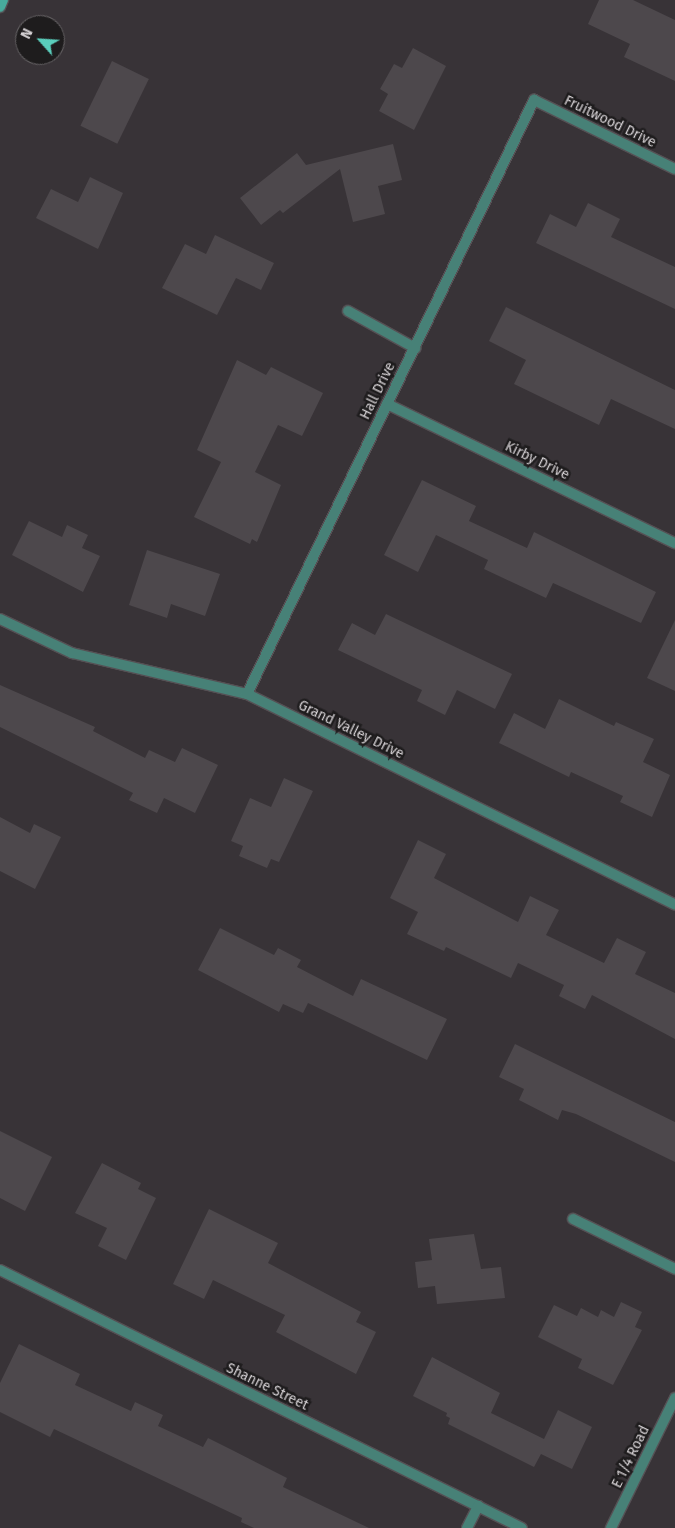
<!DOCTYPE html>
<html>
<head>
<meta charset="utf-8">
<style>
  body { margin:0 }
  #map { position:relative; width:675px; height:1528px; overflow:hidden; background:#383337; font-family:"Fira Sans",sans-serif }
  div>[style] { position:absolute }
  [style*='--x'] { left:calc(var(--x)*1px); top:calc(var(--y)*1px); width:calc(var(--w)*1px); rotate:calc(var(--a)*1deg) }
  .building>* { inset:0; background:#4d484c; transform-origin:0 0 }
  .roads { filter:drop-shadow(1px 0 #555054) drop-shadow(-1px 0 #555054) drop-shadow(0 1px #555054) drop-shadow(0 -1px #555054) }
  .service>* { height:10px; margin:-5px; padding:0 5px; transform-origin:5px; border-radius:5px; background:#478177 }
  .minor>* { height:10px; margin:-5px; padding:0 5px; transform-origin:5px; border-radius:5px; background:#478177 }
  .secondary>* { height:10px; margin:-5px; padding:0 5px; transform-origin:5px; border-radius:5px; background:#47ab9c }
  span { translate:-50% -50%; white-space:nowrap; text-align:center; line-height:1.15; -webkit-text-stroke:5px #1e1c1d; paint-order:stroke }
  .street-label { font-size:14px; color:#d7d3d6 }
  .north { position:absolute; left:15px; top:15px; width:50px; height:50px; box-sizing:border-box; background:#1e1c1d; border:1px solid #686567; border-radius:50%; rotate:296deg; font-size:14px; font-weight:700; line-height:20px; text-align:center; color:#d7d3d6 }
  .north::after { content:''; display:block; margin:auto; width:18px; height:22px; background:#5acebc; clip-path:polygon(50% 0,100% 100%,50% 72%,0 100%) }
</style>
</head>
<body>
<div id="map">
  <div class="building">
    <div style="clip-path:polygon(599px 0,633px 0,675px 20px,675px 81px,624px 57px,630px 44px,588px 24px)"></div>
    <div style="clip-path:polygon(413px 48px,446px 66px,414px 130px,379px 111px,388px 94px,380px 89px,394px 64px,402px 68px)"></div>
    <div style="left:112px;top:61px;width:41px;height:72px;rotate:26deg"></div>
    <div style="clip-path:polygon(393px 144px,402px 180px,378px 186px,385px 214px,353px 222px,340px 169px,283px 213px,280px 210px,261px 225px,240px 198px,297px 153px,306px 165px)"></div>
    <div style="clip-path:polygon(90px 177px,123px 193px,98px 249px,36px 218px,51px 189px,78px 202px)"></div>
    <div style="clip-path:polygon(588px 203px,620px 219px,611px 237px,675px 267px,675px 309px,536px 243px,550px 214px,576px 227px)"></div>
    <div style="clip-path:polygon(215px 235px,274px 263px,261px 290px,236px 278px,217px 315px,162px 288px,185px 244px,206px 254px)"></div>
    <div style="clip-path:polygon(506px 307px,675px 390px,675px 429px,611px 399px,599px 425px,514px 384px,526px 360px,489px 341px)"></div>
    <div style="clip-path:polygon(237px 360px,266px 375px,271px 367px,323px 393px,302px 436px,278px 425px,255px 472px,281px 485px,257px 542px,252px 539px,250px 544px,194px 517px,221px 462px,197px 450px)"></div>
    <div style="clip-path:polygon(422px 480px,476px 506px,469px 521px,527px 548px,534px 532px,656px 592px,641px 623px,553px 583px,546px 598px,484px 569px,488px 560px,436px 535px,418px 572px,384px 555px)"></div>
    <div style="clip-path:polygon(29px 521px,62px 537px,67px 525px,88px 535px,82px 548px,100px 556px,83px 592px,12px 555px)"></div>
    <div style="clip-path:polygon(147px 550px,220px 574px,205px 616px,171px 604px,167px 618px,129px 605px)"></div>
    <div style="clip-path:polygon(386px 614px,512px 674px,495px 709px,457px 690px,445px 715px,417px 701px,422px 690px,338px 650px,352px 623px,375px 635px)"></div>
    <div style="clip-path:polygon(675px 620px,675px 691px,647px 678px)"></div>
    <div style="clip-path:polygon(0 685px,95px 727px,93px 731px,145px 758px,149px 750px,175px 762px,182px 748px,218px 765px,195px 813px,164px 798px,157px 813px,129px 800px,133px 793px,0 727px)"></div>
    <div style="clip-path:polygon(559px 699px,614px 726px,616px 722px,654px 739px,643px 762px,670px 775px,652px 817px,620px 802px,623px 796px,571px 772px,569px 777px,499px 743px,514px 713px,545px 729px)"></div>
    <div style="clip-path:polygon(284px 778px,313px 791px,279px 862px,271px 859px,267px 868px,239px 856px,243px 846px,231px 841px,250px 798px,271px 807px)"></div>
    <div style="clip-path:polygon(0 817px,30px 833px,34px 824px,61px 837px,35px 889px,0 871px)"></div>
    <div style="clip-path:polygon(418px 840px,446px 854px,434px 878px,518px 922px,530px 896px,559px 910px,546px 935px,604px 963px,617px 938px,646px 952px,635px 974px,675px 993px,675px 1039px,592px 995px,585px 1009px,559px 996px,564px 985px,518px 963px,511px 978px,446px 947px,444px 951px,407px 934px,418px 912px,390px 898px)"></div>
    <div style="clip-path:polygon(220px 928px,274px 955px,278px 948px,301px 960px,297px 967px,353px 996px,361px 979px,447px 1019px,427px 1060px,308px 1003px,303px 1013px,283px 1004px,279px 1012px,198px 970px)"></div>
    <div style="clip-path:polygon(515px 1044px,675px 1122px,675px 1162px,576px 1114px,562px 1110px,558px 1120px,519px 1100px,524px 1089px,499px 1077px)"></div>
    <div style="clip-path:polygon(0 1131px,52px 1157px,25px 1211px,0 1198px)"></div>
    <div style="clip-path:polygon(102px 1163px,141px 1183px,138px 1189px,156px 1198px,126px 1260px,98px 1246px,107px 1228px,75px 1213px)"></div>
    <div style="clip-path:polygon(209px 1209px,278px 1243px,268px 1263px,361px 1312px,356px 1322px,376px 1332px,356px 1374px,276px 1332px,285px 1315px,213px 1280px,204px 1299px,173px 1284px)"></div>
    <div style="clip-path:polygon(474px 1234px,481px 1269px,501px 1267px,505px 1298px,437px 1304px,435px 1286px,418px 1288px,415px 1262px,432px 1260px,429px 1239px)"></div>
    <div style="clip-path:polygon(621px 1302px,642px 1312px,635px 1327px,642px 1330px,613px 1385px,578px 1368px,582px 1359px,538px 1337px,554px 1305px,577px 1316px,581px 1308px,598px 1317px,601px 1310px,614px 1317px)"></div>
    <div style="clip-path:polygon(19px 1344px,80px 1374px,75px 1385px,131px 1411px,135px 1402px,163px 1415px,158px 1426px,203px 1447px,208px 1438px,234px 1451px,287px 1478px,283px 1487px,369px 1528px,254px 1528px,241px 1522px,242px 1518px,54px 1429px,50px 1437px,0 1412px,0 1383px)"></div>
    <div style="clip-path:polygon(432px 1357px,500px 1393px,491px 1413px,544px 1439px,558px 1410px,592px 1427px,572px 1469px,541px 1454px,534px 1467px,448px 1424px,450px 1418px,446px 1416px,447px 1413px,413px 1396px)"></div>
  </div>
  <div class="roads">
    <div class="service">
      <div style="--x:348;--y:311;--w:77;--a:28.9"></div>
    </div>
    <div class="minor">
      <div style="--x:387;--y:404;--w:320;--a:25.8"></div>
      <div style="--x:0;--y:619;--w:80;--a:25.3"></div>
      <div style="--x:72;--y:653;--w:180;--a:13.2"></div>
      <div style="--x:247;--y:694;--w:477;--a:26.2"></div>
      <div style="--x:247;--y:694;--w:660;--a:-64.21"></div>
      <div style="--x:534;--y:100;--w:157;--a:26.1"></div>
      <div style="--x:573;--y:1219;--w:114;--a:26.1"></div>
      <div style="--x:0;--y:1270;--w:582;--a:26.3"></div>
      <div style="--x:467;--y:1528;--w:25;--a:-63"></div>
      <div style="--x:611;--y:1528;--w:145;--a:-63.8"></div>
    </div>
    <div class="secondary">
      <div style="--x:0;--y:7;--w:8;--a:-67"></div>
    </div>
  </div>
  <div class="street-label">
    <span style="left:610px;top:122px;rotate:26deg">Fruitwood Drive</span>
    <span style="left:378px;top:391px;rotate:-64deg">Hall Drive</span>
    <span style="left:537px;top:461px;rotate:26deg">Kirby Drive</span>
    <span style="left:351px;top:730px;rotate:26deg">Grand Valley Drive</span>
    <span style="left:267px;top:1387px;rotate:26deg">Shanne Street</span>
    <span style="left:631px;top:1457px;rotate:-64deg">E 1/4 Road</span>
  </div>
  <div class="north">N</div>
</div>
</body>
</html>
